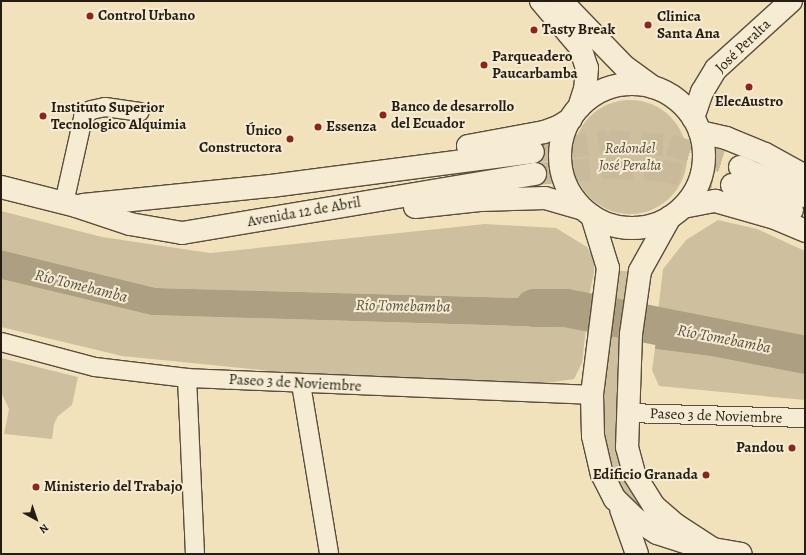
<!DOCTYPE html>
<html>
<head>
<meta charset="utf-8">
<style>
  body { margin:0 }
  #map { position:relative; width:806px; height:555px; overflow:hidden; background:#f1e2bc; font-family:Alegreya,serif }
  div>[style] { position:absolute }
  [style*='--x'] { left:calc(var(--x)*1px); top:calc(var(--y)*1px); width:calc(var(--w)*1px); rotate:calc(var(--a)*1deg) }
  .green>* { inset:0; background:#cec09f }
  .round { border-radius:50% }
  .water>* { inset:0; background:#ac9f82 }
  .river>* { height:38px; margin:-19px; padding:0 19px; transform-origin:19px; border-radius:19px; background:#ac9f82 }
  .secondary-tunnel>* { height:22px; margin-top:-11px; transform-origin:0; background:repeating-linear-gradient(90deg,#c8ba9a 0 22px,transparent 0 33px) }
  .roads { filter:drop-shadow(1px 0 #584e3c) drop-shadow(-1px 0 #584e3c) drop-shadow(0 1px #584e3c) drop-shadow(0 -1px #584e3c) }
  .street>* { height:18px; margin:-9px; padding:0 9px; transform-origin:9px; border-radius:9px; background:#f6ecd3 }
  .secondary>* { height:22px; margin:-11px; padding:0 11px; transform-origin:11px; border-radius:11px; background:#f6ecd3 }
  .secondary>.ring { margin:-11px; padding:0; box-sizing:content-box; background:none; border:22px solid #f6ecd3; border-radius:50% }
  .dots>* { width:11px; height:11px; translate:-50% -50%; box-sizing:border-box; border:2px solid #f6ecd3; border-radius:50% }
  span { translate:-50% -50%; white-space:nowrap; text-align:center; line-height:1.15; -webkit-text-stroke:4px #f6ecd3; paint-order:stroke }
  .poi-label { font-size:15px; color:#251c12; font-weight:700 }
  .left { translate:0 -50%; text-align:left }
  .right { translate:-100% -50%; text-align:right }
  .street-label { font-size:15px; color:#251c12 }
  .park-label { font-size:15px; color:#584d3c; font-style:italic }
  .water-label { font-size:16px; color:#5b503f; font-style:italic }
  .frame { position:absolute; inset:0; border:2px solid #251c12; pointer-events:none }
  .north { position:absolute; left:16px; top:499px; width:40px; height:40px; -webkit-text-stroke:3px #f6ecd3; paint-order:stroke; rotate:140deg; font-size:11px; font-weight:700; line-height:16px; text-align:center; color:#251c12 }
  .north::after { content:''; display:block; margin:auto; width:14px; height:18px; background:#251c12; clip-path:polygon(50% 0,100% 100%,50% 72%,0 100%) }
</style>
</head>
<body>
<div id="map">
  <div class="green">
    <div class="round" style="left:573px;top:100px;width:114px;height:114px"></div>
    <div style="clip-path:polygon(1px 211px,102px 237px,210px 253px,485px 224px,556px 228px,587px 247px,594px 259px,594px 273px,588px 300px,156px 288px,1px 250px)"></div>
    <div style="clip-path:polygon(718px 220px,757px 229px,805px 251px,805px 338px,658px 312px,663px 269px,686px 240px)"></div>
    <div style="clip-path:polygon(610px 269px,638px 273px,625px 413px,653px 504px,637px 520px,593px 435px)"></div>
    <div style="clip-path:polygon(1px 279px,151px 315px,586px 328px,582px 363px,574px 379px,533px 385px,280px 372px,122px 356px,1px 327px)"></div>
    <div style="clip-path:polygon(655px 349px,805px 368px,805px 400px,659px 386px,652px 370px)"></div>
    <div style="clip-path:polygon(1px 358px,78px 377px,72px 405px,58px 416px,54px 424px,52px 439px,4px 434px,9px 409px,1px 392px)"></div>
  </div>
  <div class="water">
    <div style="clip-path:polygon(1px 250px,156px 288px,588px 300px,586px 328px,151px 315px,1px 279px)"></div>
    <div style="clip-path:polygon(658px 312px,805px 338px,805px 368px,655px 349px)"></div>
  </div>
  <div class="river">
    <div style="--x:534;--y:308;--w:32;--a:0"></div>
    <div style="--x:566;--y:308;--w:244;--a:11.1"></div>
  </div>
  <div class="secondary-tunnel">
    <div style="--x:533;--y:152;--w:76;--a:-8.3"></div>
    <div style="--x:608;--y:141;--w:61;--a:3.8"></div>
    <div style="--x:669;--y:145;--w:74;--a:17.2"></div>
    <div style="--x:535;--y:174;--w:76;--a:-4.5"></div>
    <div style="--x:611;--y:168;--w:48;--a:2.4"></div>
    <div style="--x:659;--y:170;--w:75;--a:11.6"></div>
  </div>
  <div class="roads">
    <div class="street">
      <div style="--x:64;--y:203;--w:87;--a:-77.4"></div>
      <div style="--x:83;--y:118;--w:11;--a:-45"></div>
      <div style="--x:91;--y:110;--w:14;--a:-12"></div>
      <div style="--x:105;--y:107;--w:35;--a:8"></div>
      <div style="--x:1;--y:342;--w:97;--a:14.9"></div>
      <div style="--x:95;--y:367;--w:93;--a:6.8"></div>
      <div style="--x:187;--y:378;--w:405;--a:2.4"></div>
      <div style="--x:187;--y:378;--w:176;--a:87.4"></div>
      <div style="--x:301;--y:384;--w:172;--a:80.6"></div>
      <div style="--x:627;--y:413;--w:178;--a:1.6"></div>
    </div>
    <div class="secondary">
      <div style="--x:541;--y:1;--w:60;--a:49.7"></div>
      <div style="--x:580;--y:47;--w:22;--a:72"></div>
      <div style="--x:587;--y:68;--w:21;--a:95"></div>
      <div style="--x:585;--y:89;--w:19;--a:108"></div>
      <div style="--x:561;--y:1;--w:92;--a:45.9"></div>
      <div style="--x:625;--y:67;--w:34;--a:36"></div>
      <div class="ring" style="left:560px;top:84px;width:122px;height:122px"></div>
      <div style="--x:693;--y:118;--w:28;--a:-71"></div>
      <div style="--x:702;--y:92;--w:27;--a:-59"></div>
      <div style="--x:716;--y:69;--w:101;--a:-42.2"></div>
      <div style="--x:700;--y:132;--w:27;--a:13"></div>
      <div style="--x:726;--y:138;--w:42;--a:22.3"></div>
      <div style="--x:765;--y:154;--w:46;--a:28.8"></div>
      <div style="--x:468;--y:146;--w:77;--a:-10.4"></div>
      <div style="--x:544;--y:132;--w:15;--a:-20"></div>
      <div style="--x:558;--y:127;--w:15;--a:-32"></div>
      <div style="--x:740;--y:167;--w:71;--a:24"></div>
      <div style="--x:732;--y:185;--w:65;--a:22.6"></div>
      <div style="--x:1;--y:187;--w:77;--a:14.2"></div>
      <div style="--x:76;--y:206;--w:57;--a:18.4"></div>
      <div style="--x:130;--y:224;--w:53;--a:9.8"></div>
      <div style="--x:182;--y:233;--w:358;--a:-9.5"></div>
      <div style="--x:83;--y:205;--w:189;--a:-5.8"></div>
      <div style="--x:271;--y:186;--w:264;--a:-7.4"></div>
      <div style="--x:415;--y:207;--w:65;--a:-6.1"></div>
      <div style="--x:480;--y:200;--w:65;--a:-1.8"></div>
      <div style="--x:545;--y:198;--w:37;--a:16"></div>
      <div style="--x:683;--y:207;--w:33;--a:-11"></div>
      <div style="--x:715;--y:201;--w:62;--a:15.8"></div>
      <div style="--x:775;--y:218;--w:33;--a:23"></div>
      <div style="--x:592;--y:216;--w:54;--a:72.9"></div>
      <div style="--x:608;--y:268;--w:128;--a:97.2"></div>
      <div style="--x:592;--y:395;--w:41;--a:88.6"></div>
      <div style="--x:593;--y:436;--w:39;--a:77"></div>
      <div style="--x:602;--y:474;--w:28;--a:63"></div>
      <div style="--x:615;--y:499;--w:30;--a:44"></div>
      <div style="--x:637;--y:520;--w:24;--a:33"></div>
      <div style="--x:657;--y:533;--w:40;--a:18"></div>
      <div style="--x:670;--y:217;--w:62;--a:119.1"></div>
      <div style="--x:640;--y:271;--w:64;--a:98.1"></div>
      <div style="--x:631;--y:334;--w:113;--a:92"></div>
      <div style="--x:627;--y:447;--w:28;--a:75"></div>
      <div style="--x:634;--y:474;--w:38;--a:58"></div>
      <div style="--x:654;--y:506;--w:29;--a:41"></div>
      <div style="--x:676;--y:525;--w:44;--a:33"></div>
      <div style="--x:713;--y:549;--w:28;--a:10"></div>
      <div style="--x:621;--y:509;--w:48;--a:70.4"></div>
    </div>
  </div>
  <div class="dots">
    <div style="left:90px;top:16px;background:#8f2418"></div>
    <div style="left:648px;top:25px;background:#8f2418"></div>
    <div style="left:534px;top:30px;background:#8f2418"></div>
    <div style="left:484px;top:65px;background:#8f2418"></div>
    <div style="left:749px;top:87px;background:#8f2418"></div>
    <div style="left:383px;top:115px;background:#8f2418"></div>
    <div style="left:43px;top:116px;background:#8f2418"></div>
    <div style="left:318px;top:127px;background:#8f2418"></div>
    <div style="left:290px;top:139px;background:#8f2418"></div>
    <div style="left:792px;top:448px;background:#8f2418"></div>
    <div style="left:706px;top:475px;background:#8f2418"></div>
    <div style="left:36px;top:487px;background:#8f2418"></div>
  </div>
  <div class="poi-label">
    <span class="left" style="left:98px;top:16px">Control Urbano</span>
    <span class="left" style="left:657px;top:25px">Clinica<br>Santa Ana</span>
    <span class="left" style="left:542px;top:30px">Tasty Break</span>
    <span class="left" style="left:492px;top:65px">Parqueadero<br>Paucarbamba</span>
    <span style="left:749px;top:102px">ElecAustro</span>
    <span class="left" style="left:391px;top:115px">Banco de desarrollo<br>del Ecuador</span>
    <span class="left" style="left:51px;top:116px">Instituto Superior<br>Tecnologico Alquimia</span>
    <span class="left" style="left:326px;top:127px">Essenza</span>
    <span class="right" style="left:282px;top:139px">Único<br>Constructora</span>
    <span class="right" style="left:784px;top:448px">Pandou</span>
    <span class="right" style="left:698px;top:475px">Edificio Granada</span>
    <span class="left" style="left:44px;top:487px">Ministerio del Trabajo</span>
  </div>
  <div class="street-label">
    <span style="left:743px;top:46px;rotate:-44deg">José Peralta</span>
    <span style="left:304px;top:212px;rotate:-10deg">Avenida 12 de Abril</span>
    <span style="left:295px;top:383px;rotate:3deg">Paseo 3 de Noviembre</span>
    <span style="left:716px;top:416px;rotate:2deg">Paseo 3 de Noviembre</span>
  </div>
  <div class="park-label">
    <span style="left:630px;top:157px">Redondel<br>José Peralta</span>
  </div>
  <div class="water-label">
    <span style="left:81px;top:286px;rotate:14deg">Río Tomebamba</span>
    <span style="left:403px;top:306px;rotate:1deg">Río Tomebamba</span>
    <span style="left:724px;top:339px;rotate:11deg">Río Tomebamba</span>
  </div>
  <div class="frame"></div>
  <div class="north">N</div>
</div>
</body>
</html>
